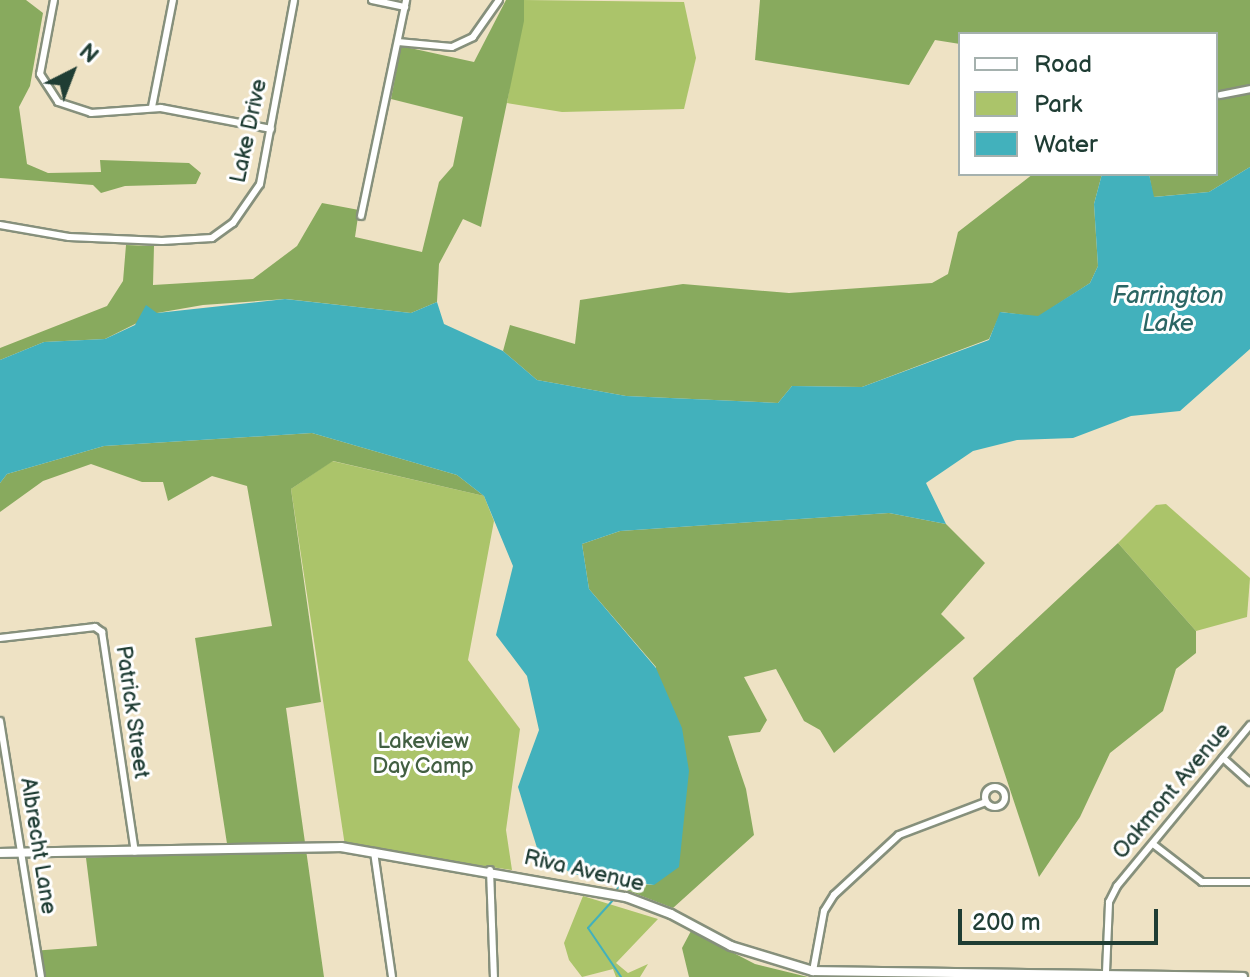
<!DOCTYPE html>
<html>
<head>
<meta charset="utf-8">
<style>
  body { margin:0 }
  #map { position:relative; width:1250px; height:977px; overflow:hidden; background:#eee2c4; font-family:"Balsamiq Sans",sans-serif }
  div>[style] { position:absolute }
  [style*='--x'] { left:calc(var(--x)*1px); top:calc(var(--y)*1px); width:calc(var(--w)*1px); rotate:calc(var(--a)*1deg) }
  .green>* { inset:0; background:#abc46a }
  .forest>* { inset:0; background:#88aa5e }
  .water>* { inset:0; background:#42b1bc }
  .stream>* { height:2px; margin:-1px; padding:0 1px; transform-origin:1px; border-radius:1px; background:#42b1bc }
  .roads { filter:drop-shadow(2px 0 #86907c) drop-shadow(-2px 0 #86907c) drop-shadow(0 2px #86907c) drop-shadow(0 -2px #86907c) }
  .street>* { height:6px; margin:-3px; padding:0 3px; transform-origin:3px; border-radius:3px; background:#fff }
  .street>.ring { margin:-3px; padding:0; box-sizing:content-box; background:none; border:6px solid #fff; border-radius:50% }
  .secondary>* { height:8px; margin:-4px; padding:0 4px; transform-origin:4px; border-radius:4px; background:#fff }
  span { translate:-50% -50%; white-space:nowrap; text-align:center; line-height:1.15; -webkit-text-stroke:6px #fff; paint-order:stroke }
  .street-label { font-size:22px; color:#1f3d34 }
  .park-label { font-size:22px; color:#425f42 }
  .water-label { font-size:24px; color:#2b6664; font-style:italic }
  .legend { position:absolute; left:958px; top:32px; width:260px; height:144px; box-sizing:border-box; background:#fff; border:2px solid #a5b1ae; margin:0; padding:10px 14px; list-style:none; font-size:24px; color:#1f3d34 }
  .legend li { display:flex; align-items:center; gap:16px; height:40px }
  .legend b { width:40px; border:2px solid #a5b1ae }
  .north { position:absolute; left:32px; top:32px; width:80px; height:80px; -webkit-text-stroke:6px #fff; paint-order:stroke; rotate:42deg; font-size:22px; font-weight:700; line-height:32px; text-align:center; color:#1f3d34 }
  .north::after { content:''; display:block; margin:auto; width:28px; height:36px; background:#1f3d34; clip-path:polygon(50% 0,100% 100%,50% 72%,0 100%) }
  .scale { position:absolute; left:958px; top:909px; width:200px; height:36px; box-sizing:border-box; border:4px solid #1f3d34; border-top:0; padding-left:10px; font-size:24px; line-height:28px; white-space:nowrap; color:#1f3d34; -webkit-text-stroke:6px #fff; paint-order:stroke }
</style>
</head>
<body>
<div id="map">
  <div class="green">
    <div style="clip-path:polygon(524px 0,684px 2px,696px 58px,684px 109px,562px 112px,507px 103px)"></div>
    <div style="clip-path:polygon(332px 461px,484px 496px,494px 521px,468px 660px,520px 729px,506px 830px,512px 870px,345px 846px,291px 489px)"></div>
    <div style="clip-path:polygon(1166px 504px,1250px 578px,1247px 617px,1196px 631px,1118px 543px,1156px 505px)"></div>
    <div style="clip-path:polygon(583px 896px,658px 919px,616px 963px,628px 973px,648px 964px,640px 977px,616px 977px,613px 969px,582px 977px,569px 960px,564px 943px)"></div>
  </div>
  <div class="forest">
    <div style="clip-path:polygon(0 0,26px 0,43px 13px,30px 86px,19px 107px,27px 164px,48px 173px,101px 172px,100px 160px,189px 163px,201px 173px,196px 184px,125px 186px,101px 193px,93px 185px,0 178px)"></div>
    <div style="clip-path:polygon(506px 0,524px 0,524px 21px,481px 227px,463px 219px,439px 264px,437px 302px,411px 313px,286px 299px,203px 305px,157px 313px,105px 339px,44px 342px,0 360px,0 348px,107px 306px,123px 281px,126px 245px,154px 246px,153px 285px,253px 279px,297px 246px,322px 203px,359px 210px,355px 237px,422px 252px,439px 182px,453px 166px,463px 117px,391px 99px,401px 46px,474px 62px)"></div>
    <div style="clip-path:polygon(760px 0,1250px 0,1250px 167px,1209px 192px,1153px 197px,1149px 174px,1216px 174px,1216px 34px,960px 34px,960px 44px,935px 40px,909px 85px,755px 60px)"></div>
    <div style="clip-path:polygon(1033px 174px,1102px 174px,1094px 204px,1098px 266px,1090px 283px,1038px 317px,1001px 312px,989px 339px,862px 387px,792px 386px,778px 403px,626px 396px,537px 380px,503px 351px,510px 325px,575px 344px,580px 300px,683px 284px,789px 293px,932px 283px,948px 274px,958px 232px)"></div>
    <div style="clip-path:polygon(312px 433px,457px 475px,484px 496px,333px 461px,291px 489px,321px 702px,286px 708px,324px 977px,37px 977px,32px 951px,97px 946px,86px 858px,228px 850px,195px 638px,272px 626px,247px 486px,212px 476px,168px 501px,163px 482px,142px 482px,91px 464px,43px 481px,0 512px,0 483px,7px 474px,104px 446px)"></div>
    <div style="clip-path:polygon(889px 513px,946px 524px,985px 563px,941px 614px,965px 638px,834px 753px,820px 730px,804px 721px,776px 669px,744px 677px,767px 720px,760px 732px,728px 736px,746px 789px,754px 835px,673px 908px,626px 890px,628px 883px,654px 885px,656px 667px,589px 589px,582px 544px,620px 531px)"></div>
    <div style="clip-path:polygon(1118px 543px,1196px 631px,1196px 653px,1176px 669px,1163px 711px,1110px 753px,1080px 817px,1039px 877px,973px 678px)"></div>
    <div style="clip-path:polygon(691px 931px,755px 964px,808px 977px,689px 977px,682px 948px)"></div>
  </div>
  <div class="water">
    <div style="clip-path:polygon(1250px 167px,1250px 349px,1180px 411px,1131px 416px,1073px 438px,1017px 440px,973px 451px,926px 483px,946px 524px,889px 513px,620px 531px,582px 544px,589px 589px,656px 668px,682px 728px,689px 771px,679px 867px,654px 885px,572px 874px,538px 851px,518px 787px,539px 730px,527px 676px,496px 635px,513px 566px,484px 496px,457px 475px,312px 433px,104px 446px,7px 474px,0 483px,0 360px,44px 342px,105px 339px,135px 325px,146px 305px,157px 313px,285px 299px,411px 313px,437px 302px,444px 324px,503px 351px,537px 380px,626px 396px,778px 403px,792px 386px,862px 387px,989px 340px,1000px 312px,1038px 316px,1090px 283px,1098px 266px,1094px 204px,1102px 174px,1149px 174px,1154px 197px,1209px 192px)"></div>
  </div>
  <div class="stream">
    <div style="--x:616;--y:893;--w:13;--a:-72"></div>
    <div style="--x:614;--y:899;--w:39;--a:132"></div>
    <div style="--x:588;--y:928;--w:59;--a:56"></div>
  </div>
  <div class="roads">
    <div class="street">
      <div style="--x:54;--y:0;--w:75;--a:100.7"></div>
      <div style="--x:40;--y:74;--w:33;--a:57"></div>
      <div style="--x:58;--y:102;--w:35;--a:18"></div>
      <div style="--x:91;--y:113;--w:70;--a:-4.1"></div>
      <div style="--x:161;--y:108;--w:112;--a:10.8"></div>
      <div style="--x:372;--y:0;--w:34;--a:12"></div>
      <div style="--x:398;--y:42;--w:54;--a:5.3"></div>
      <div style="--x:452;--y:47;--w:23;--a:-25"></div>
      <div style="--x:473;--y:37;--w:45;--a:-54.9"></div>
      <div style="--x:1220;--y:95;--w:31;--a:-11"></div>
      <div style="--x:152;--y:107;--w:109;--a:-78.9"></div>
      <div style="--x:361;--y:216;--w:221;--a:-78.2"></div>
      <div style="--x:0;--y:225;--w:70;--a:9.9"></div>
      <div style="--x:69;--y:237;--w:93;--a:2.5"></div>
      <div style="--x:162;--y:241;--w:50;--a:-3.4"></div>
      <div style="--x:212;--y:238;--w:26;--a:-36"></div>
      <div style="--x:233;--y:223;--w:47;--a:-55.3"></div>
      <div style="--x:260;--y:184;--w:187;--a:-79.5"></div>
      <div style="--x:0;--y:638;--w:96;--a:-6.6"></div>
      <div style="--x:95;--y:627;--w:9;--a:36"></div>
      <div style="--x:102;--y:632;--w:222;--a:81.5"></div>
      <div style="--x:0;--y:721;--w:259;--a:80.9"></div>
      <div style="--x:1223;--y:758;--w:36;--a:42"></div>
      <div class="ring" style="left:985px;top:787px;width:14px;height:14px"></div>
      <div style="--x:1153;--y:844;--w:62;--a:37.8"></div>
      <div style="--x:1202;--y:882;--w:48;--a:0"></div>
      <div style="--x:374;--y:852;--w:126;--a:81.8"></div>
      <div style="--x:490;--y:870;--w:107;--a:87.9"></div>
      <div style="--x:813;--y:971;--w:61;--a:-79.6"></div>
      <div style="--x:824;--y:911;--w:19;--a:-58"></div>
      <div style="--x:834;--y:895;--w:88;--a:-42.7"></div>
      <div style="--x:899;--y:835;--w:93;--a:-20.8"></div>
      <div style="--x:1106;--y:972;--w:70;--a:-87.5"></div>
      <div style="--x:1109;--y:902;--w:18;--a:-63"></div>
      <div style="--x:1117;--y:886;--w:209;--a:-50.4"></div>
    </div>
    <div class="secondary">
      <div style="--x:0;--y:853;--w:341;--a:-1"></div>
      <div style="--x:341;--y:847;--w:289;--a:10"></div>
      <div style="--x:626;--y:897;--w:48;--a:20.7"></div>
      <div style="--x:671;--y:914;--w:68;--a:28.1"></div>
      <div style="--x:731;--y:946;--w:86;--a:17"></div>
      <div style="--x:813;--y:971;--w:430;--a:0.8"></div>
    </div>
  </div>
  <div class="street-label">
    <span style="left:249px;top:131px;rotate:-78deg">Lake Drive</span>
    <span style="left:132px;top:712px;rotate:82deg">Patrick Street</span>
    <span style="left:1172px;top:791px;rotate:-50deg">Oakmont Avenue</span>
    <span style="left:38px;top:846px;rotate:81deg">Albrecht Lane</span>
    <span style="left:584px;top:871px;rotate:13deg">Riva Avenue</span>
  </div>
  <div class="park-label">
    <span style="left:423px;top:754px">Lakeview<br>Day Camp</span>
  </div>
  <div class="water-label">
    <span style="left:1168px;top:310px">Farrington<br>Lake</span>
  </div>
  <ul class="legend">
  <li><b style="height:10px;background:#fff"></b>Road</li>
  <li><b style="height:22px;background:#abc46a"></b>Park</li>
  <li><b style="height:22px;background:#42b1bc"></b>Water</li>
  </ul>
  <div class="north">N</div>
  <div class="scale">200 m</div>
</div>
</body>
</html>
